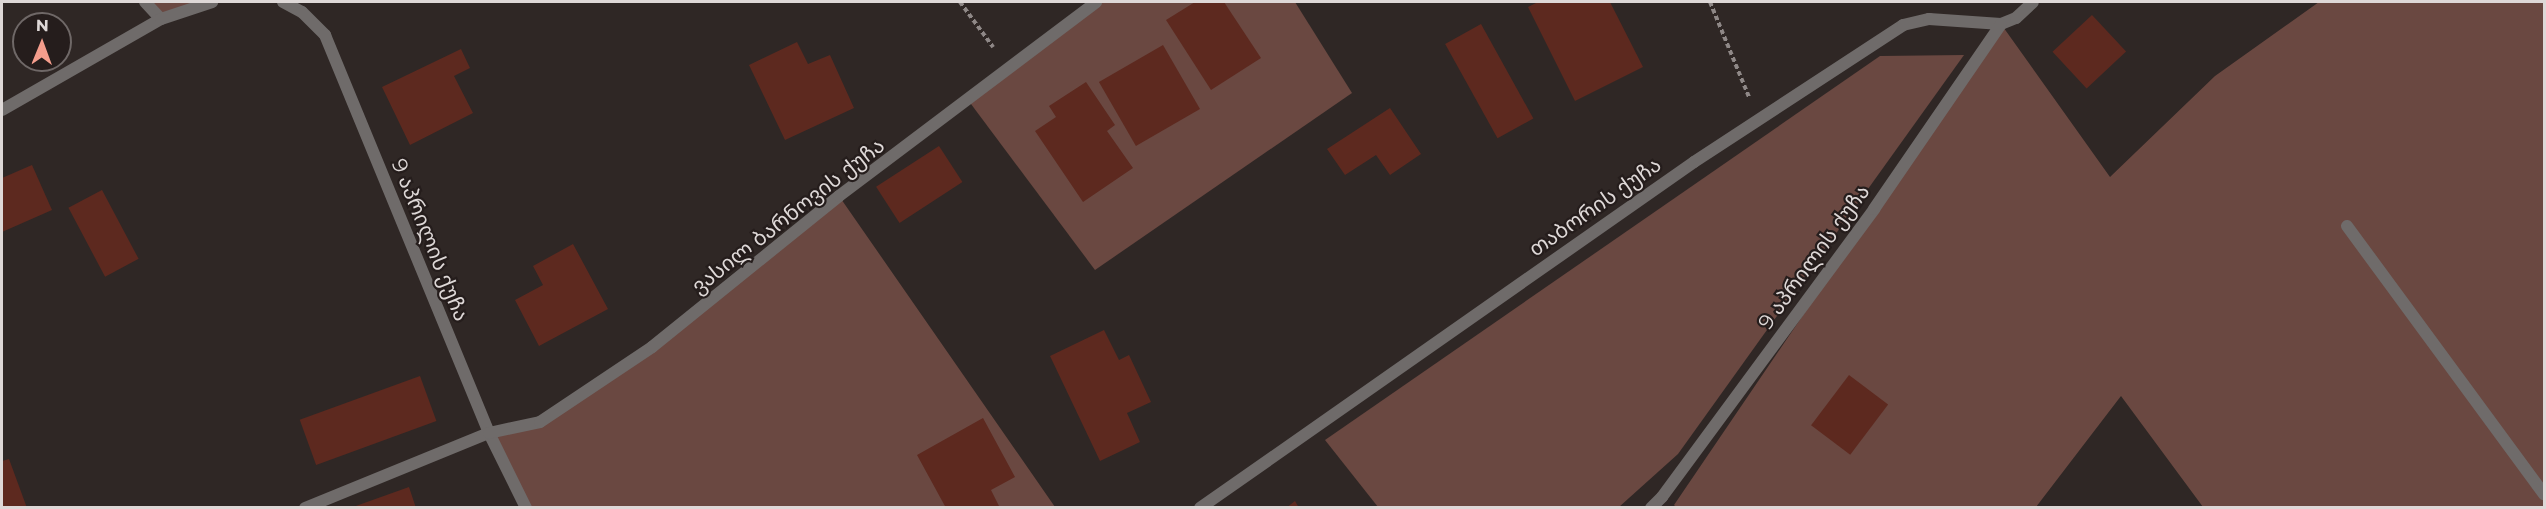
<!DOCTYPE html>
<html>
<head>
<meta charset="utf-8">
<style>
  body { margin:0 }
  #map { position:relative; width:2546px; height:509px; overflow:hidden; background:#2f2725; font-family:Montserrat,"Noto Sans Georgian",sans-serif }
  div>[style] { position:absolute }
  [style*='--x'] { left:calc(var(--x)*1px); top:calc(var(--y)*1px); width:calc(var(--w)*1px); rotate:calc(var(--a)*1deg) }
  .green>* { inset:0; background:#6a4841 }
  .building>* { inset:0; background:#5d291f; transform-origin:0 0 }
  .path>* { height:4px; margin-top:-2px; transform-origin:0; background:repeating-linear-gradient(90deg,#8f8887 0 4.5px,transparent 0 7.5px) }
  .lane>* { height:12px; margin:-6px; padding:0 6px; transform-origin:6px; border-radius:6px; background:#6f6b6a }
  .street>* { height:12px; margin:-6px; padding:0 6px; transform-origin:6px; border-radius:6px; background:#6f6b6a }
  span { translate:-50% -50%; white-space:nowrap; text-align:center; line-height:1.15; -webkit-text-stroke:4.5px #251d1c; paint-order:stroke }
  .street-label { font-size:21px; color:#ded8d7 }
  .frame { position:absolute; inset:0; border:3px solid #ded8d7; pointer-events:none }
  .north { position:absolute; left:12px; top:12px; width:60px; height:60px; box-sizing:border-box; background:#251d1c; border:2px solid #6f6867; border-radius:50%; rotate:1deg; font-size:16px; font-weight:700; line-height:24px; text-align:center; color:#ded8d7 }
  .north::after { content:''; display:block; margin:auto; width:21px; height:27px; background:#f49d8c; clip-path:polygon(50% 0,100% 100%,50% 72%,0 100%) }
</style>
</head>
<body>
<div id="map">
  <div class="green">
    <div style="clip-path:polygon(145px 2px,212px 2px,161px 19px)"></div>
    <div style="clip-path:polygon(1096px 2px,1295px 2px,1352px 93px,1095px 270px,968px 100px)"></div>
    <div style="clip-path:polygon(2319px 2px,2544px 2px,2544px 507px,2203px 507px,2121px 396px,2036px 507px,1677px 508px,1674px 505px,2001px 24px,2110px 177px,2215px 76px)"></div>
    <div style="clip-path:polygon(1964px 55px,1678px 454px,1619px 507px,1378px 507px,1325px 440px,1880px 56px)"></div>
    <div style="clip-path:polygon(839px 196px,1055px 507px,526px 507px,489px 433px,540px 422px,605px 379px)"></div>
  </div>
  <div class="building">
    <div style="clip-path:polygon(1195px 2px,1224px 2px,1261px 58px,1211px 90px,1166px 20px)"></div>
    <div style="clip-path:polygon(1538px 2px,1610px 2px,1643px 67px,1575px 101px,1528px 7px)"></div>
    <div style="left:2092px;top:15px;width:50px;height:54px;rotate:47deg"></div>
    <div style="left:1481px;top:24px;width:108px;height:41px;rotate:61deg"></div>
    <div style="clip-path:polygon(797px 42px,808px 64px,830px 55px,854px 108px,785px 140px,749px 65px)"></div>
    <div style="left:1163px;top:45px;width:74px;height:74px;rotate:60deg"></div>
    <div style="clip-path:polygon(461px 49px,470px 68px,454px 76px,473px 113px,410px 145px,382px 87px)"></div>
    <div style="clip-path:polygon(1086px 82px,1115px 125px,1107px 131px,1133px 168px,1083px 202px,1035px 131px,1056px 117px,1049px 106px)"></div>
    <div style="clip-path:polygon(1390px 108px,1421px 154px,1390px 175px,1376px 155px,1345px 175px,1327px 149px)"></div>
    <div style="left:939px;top:146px;width:43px;height:75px;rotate:57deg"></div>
    <div style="clip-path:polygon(32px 165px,52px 210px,2px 232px,2px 178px)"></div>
    <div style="left:102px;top:190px;width:78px;height:38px;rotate:62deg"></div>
    <div style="clip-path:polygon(573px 244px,608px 309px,539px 346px,515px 300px,543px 285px,533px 266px)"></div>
    <div style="clip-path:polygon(1104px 330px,1119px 360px,1129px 355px,1151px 402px,1127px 413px,1140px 442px,1100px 461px,1050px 356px)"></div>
    <div style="left:1849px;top:375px;width:49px;height:63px;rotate:37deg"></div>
    <div style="left:420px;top:376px;width:48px;height:128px;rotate:70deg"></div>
    <div style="clip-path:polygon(983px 418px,1015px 477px,991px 490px,1000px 508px,946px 508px,917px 455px)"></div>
    <div style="clip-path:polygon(9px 459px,27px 508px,2px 508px,2px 461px)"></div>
    <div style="clip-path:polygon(409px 487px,416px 508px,353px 508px,353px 507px)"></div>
    <div style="clip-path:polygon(1295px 501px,1299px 508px,1286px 508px)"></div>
  </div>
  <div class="path">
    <div style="--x:960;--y:2;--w:56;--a:53.7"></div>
    <div style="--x:1710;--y:2;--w:103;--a:67.7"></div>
  </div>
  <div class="lane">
    <div style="--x:2347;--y:226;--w:333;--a:53.7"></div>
  </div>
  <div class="street">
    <div style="--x:145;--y:2;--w:23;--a:47"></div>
    <div style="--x:283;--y:2;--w:21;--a:28"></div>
    <div style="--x:302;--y:12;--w:33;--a:45"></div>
    <div style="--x:325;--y:35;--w:430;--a:67.6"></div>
    <div style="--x:489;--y:433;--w:84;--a:63.7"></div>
    <div style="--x:2;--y:110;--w:183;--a:-29.8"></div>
    <div style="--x:161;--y:19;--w:54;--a:-18.4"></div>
    <div style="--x:305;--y:508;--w:199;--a:-22.2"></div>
    <div style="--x:489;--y:433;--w:52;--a:-12.2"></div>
    <div style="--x:540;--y:422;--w:135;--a:-33.8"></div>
    <div style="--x:652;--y:347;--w:240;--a:-38.9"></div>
    <div style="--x:839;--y:196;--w:322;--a:-37"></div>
    <div style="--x:1200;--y:508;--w:603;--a:-35.01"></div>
    <div style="--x:1694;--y:162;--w:250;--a:-33.2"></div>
    <div style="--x:1903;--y:25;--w:27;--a:-13"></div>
    <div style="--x:1929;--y:19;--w:72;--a:4"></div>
    <div style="--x:2001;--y:24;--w:16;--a:-22"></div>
    <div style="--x:2016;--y:18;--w:23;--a:-43"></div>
    <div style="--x:1651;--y:508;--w:16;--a:-45"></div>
    <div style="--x:1662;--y:497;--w:358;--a:-53.6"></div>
    <div style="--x:1874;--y:209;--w:224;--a:-55.5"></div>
  </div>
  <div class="street-label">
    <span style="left:1595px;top:207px;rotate:-35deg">თაბორის ქუჩა</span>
    <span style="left:788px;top:216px;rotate:-38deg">ვასილ ბარნოვის ქუჩა</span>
    <span style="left:430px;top:240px;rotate:68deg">9 აპრილის ქუჩა</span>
    <span style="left:1814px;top:257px;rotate:-54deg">9 აპრილის ქუჩა</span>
  </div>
  <div class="frame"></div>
  <div class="north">N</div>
</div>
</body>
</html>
